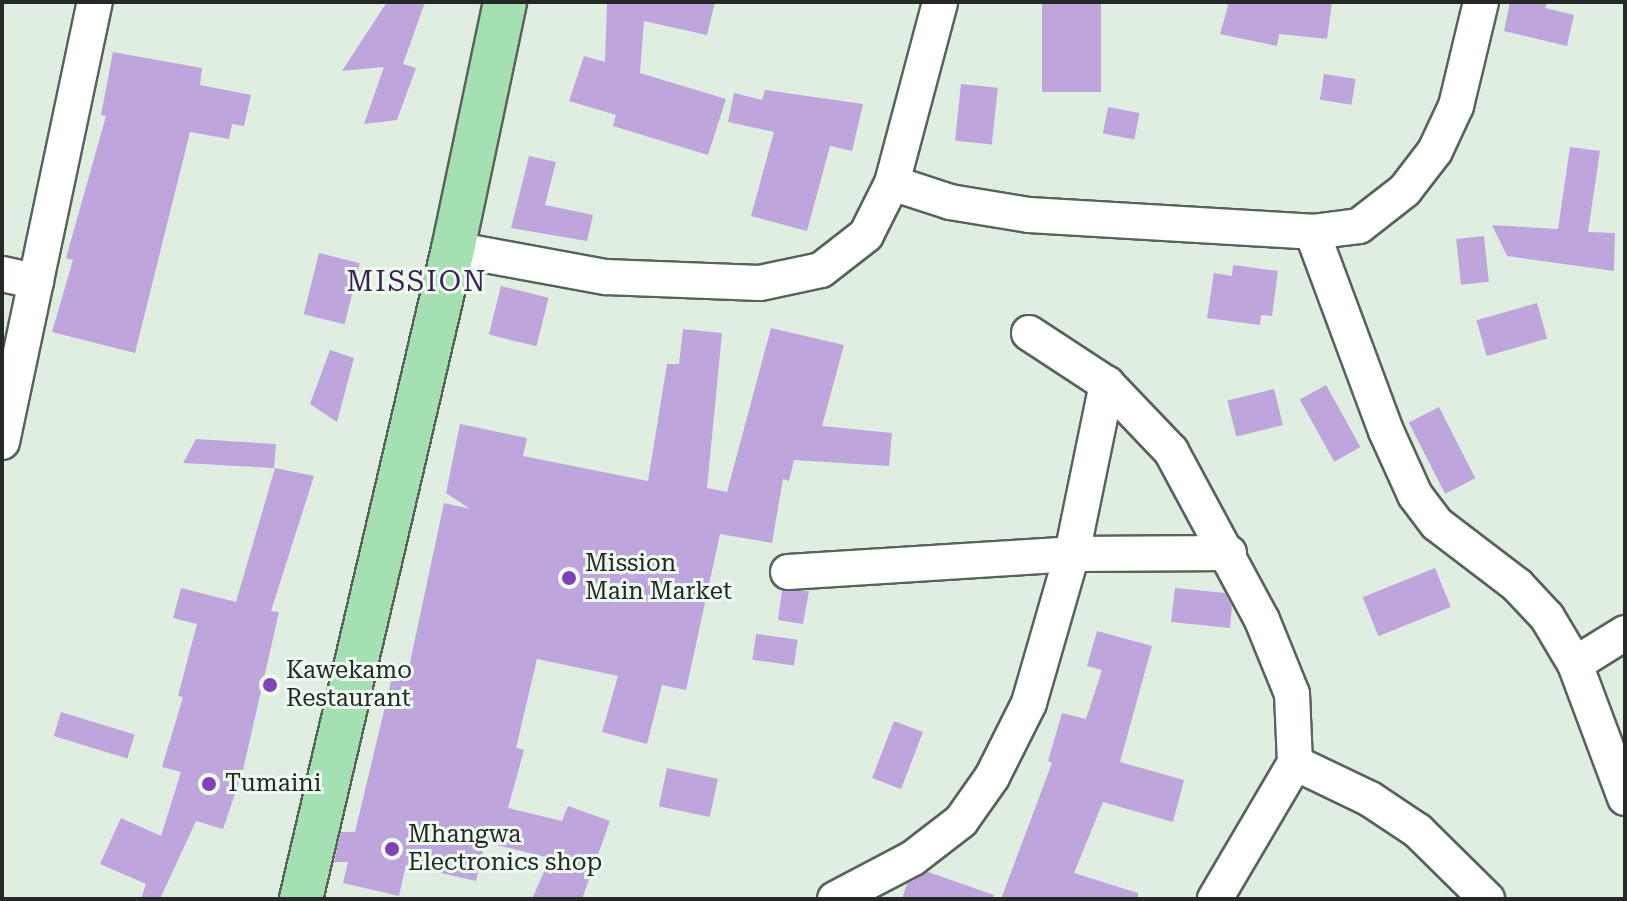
<!DOCTYPE html>
<html>
<head>
<meta charset="utf-8">
<style>
  body { margin:0 }
  #map { position:relative; width:1627px; height:901px; overflow:hidden; background:#e0eee2; font-family:"Roboto Serif",serif }
  div>[style] { position:absolute }
  [style*='--x'] { left:calc(var(--x)*1px); top:calc(var(--y)*1px); width:calc(var(--w)*1px); rotate:calc(var(--a)*1deg) }
  .building>* { inset:0; background:#bea5dc; transform-origin:0 0 }
  .roads { filter:drop-shadow(2px 0 #586359) drop-shadow(-2px 0 #586359) drop-shadow(0 2px #586359) drop-shadow(0 -2px #586359) }
  .minor>* { height:34px; margin:-17px; padding:0 17px; transform-origin:17px; border-radius:17px; background:#fff }
  .major>* { height:42px; margin:-21px; padding:0 21px; transform-origin:21px; border-radius:21px; background:#a4e0b2 }
  .dots>* { width:22px; height:22px; translate:-50% -50%; box-sizing:border-box; border:4px solid #eefbf0; border-radius:50% }
  span { translate:-50% -50%; white-space:nowrap; text-align:center; line-height:1.15; -webkit-text-stroke:6px #eefbf0; paint-order:stroke }
  .poi-label { font-size:24px; color:#242925 }
  .left { translate:0 -50%; text-align:left }
  .quarter-label { font-size:28px; color:#3e2059; letter-spacing:2px }
  .frame { position:absolute; inset:0; border:4px solid #242925; pointer-events:none }
</style>
</head>
<body>
<div id="map">
  <div class="building">
    <div style="clip-path:polygon(387px 2px,425px 2px,403px 64px,416px 68px,397px 120px,364px 124px,384px 67px,342px 71px)"></div>
    <div style="clip-path:polygon(607px 2px,715px 2px,707px 35px,644px 21px,640px 73px,726px 99px,708px 155px,613px 126px,616px 115px,569px 101px,584px 56px,605px 62px)"></div>
    <div style="left:1042px;top:2px;width:59px;height:90px"></div>
    <div style="clip-path:polygon(1229px 2px,1332px 2px,1327px 39px,1279px 34px,1277px 46px,1220px 34px)"></div>
    <div style="clip-path:polygon(1510px 2px,1547px 2px,1545px 8px,1574px 15px,1567px 46px,1504px 31px)"></div>
    <div style="clip-path:polygon(113px 52px,202px 68px,200px 85px,251px 95px,244px 126px,232px 124px,229px 139px,190px 132px,135px 353px,52px 332px,73px 260px,66px 258px,106px 116px,101px 115px)"></div>
    <div style="left:1324px;top:74px;width:32px;height:26px;rotate:9deg"></div>
    <div style="left:961px;top:84px;width:37px;height:57px;rotate:6deg"></div>
    <div style="clip-path:polygon(765px 90px,863px 104px,852px 151px,830px 146px,807px 231px,751px 216px,774px 132px,728px 122px,734px 93px,762px 100px)"></div>
    <div style="left:1108px;top:107px;width:32px;height:27px;rotate:11deg"></div>
    <div style="clip-path:polygon(1570px 147px,1600px 151px,1588px 232px,1615px 233px,1614px 271px,1507px 256px,1492px 225px,1558px 229px)"></div>
    <div style="clip-path:polygon(529px 156px,556px 162px,545px 205px,593px 215px,587px 241px,511px 228px)"></div>
    <div style="left:1484px;top:236px;width:46px;height:28px;rotate:84deg"></div>
    <div style="left:319px;top:253px;width:42px;height:63px;rotate:14deg"></div>
    <div style="clip-path:polygon(1233px 265px,1278px 271px,1272px 316px,1261px 315px,1260px 325px,1207px 318px,1214px 273px,1232px 276px)"></div>
    <div style="left:501px;top:286px;width:49px;height:50px;rotate:14deg"></div>
    <div style="left:1537px;top:303px;width:37px;height:63px;rotate:74deg"></div>
    <div style="clip-path:polygon(771px 328px,844px 345px,822px 426px,892px 433px,889px 466px,794px 460px,789px 481px,783px 479px,772px 543px,720px 534px,686px 690px,662px 685px,647px 744px,602px 732px,618px 676px,537px 659px,516px 748px,524px 750px,508px 808px,562px 821px,568px 806px,610px 821px,582px 899px,532px 899px,550px 858px,485px 842px,476px 881px,406px 865px,399px 896px,343px 883px,348px 862px,334px 862px,341px 832px,355px 832px,394px 669px,408px 672px,444px 503px,470px 509px,446px 493px,460px 424px,527px 438px,523px 456px,648px 481px,667px 364px,679px 364px,683px 329px,722px 333px,707px 488px,727px 492px)"></div>
    <div style="clip-path:polygon(330px 350px,354px 358px,337px 422px,310px 404px)"></div>
    <div style="left:1326px;top:385px;width:71px;height:30px;rotate:61deg"></div>
    <div style="left:1274px;top:389px;width:37px;height:48px;rotate:76deg"></div>
    <div style="left:1439px;top:407px;width:80px;height:34px;rotate:63deg"></div>
    <div style="clip-path:polygon(196px 439px,276px 444px,274px 468px,183px 463px)"></div>
    <div style="clip-path:polygon(275px 468px,314px 476px,271px 611px,279px 612px,243px 770px,223px 829px,196px 821px,160px 899px,141px 899px,146px 884px,100px 864px,121px 818px,161px 836px,181px 772px,162px 767px,183px 697px,178px 696px,197px 624px,173px 618px,181px 588px,236px 602px)"></div>
    <div style="left:1435px;top:568px;width:42px;height:78px;rotate:68deg"></div>
    <div style="clip-path:polygon(1175px 588px,1225px 593px,1232px 607px,1230px 628px,1171px 622px)"></div>
    <div style="clip-path:polygon(782px 591px,809px 591px,803px 624px,778px 620px)"></div>
    <div style="clip-path:polygon(1097px 631px,1152px 646px,1120px 762px,1184px 780px,1173px 822px,1103px 802px,1074px 873px,1138px 893px,1138px 899px,1001px 899px,1052px 763px,1048px 761px,1062px 713px,1086px 719px,1102px 670px,1087px 666px)"></div>
    <div style="left:756px;top:634px;width:42px;height:26px;rotate:8deg"></div>
    <div style="left:61px;top:712px;width:77px;height:25px;rotate:17deg"></div>
    <div style="left:894px;top:721px;width:31px;height:61px;rotate:21deg"></div>
    <div style="left:667px;top:768px;width:52px;height:39px;rotate:12deg"></div>
    <div style="clip-path:polygon(928px 872px,994px 895px,993px 899px,902px 899px,907px 884px)"></div>
  </div>
  <div class="roads">
    <div class="minor">
      <div style="--x:892;--y:183;--w:61;--a:18.1"></div>
      <div style="--x:950;--y:202;--w:80;--a:9.3"></div>
      <div style="--x:1029;--y:215;--w:284;--a:3.4"></div>
      <div style="--x:1312;--y:232;--w:47;--a:-7.3"></div>
      <div style="--x:1359;--y:226;--w:58;--a:-38"></div>
      <div style="--x:1405;--y:190;--w:49;--a:-52.4"></div>
      <div style="--x:1435;--y:151;--w:50;--a:-65"></div>
      <div style="--x:1456;--y:106;--w:107;--a:-76.5"></div>
      <div style="--x:1312;--y:232;--w:212;--a:69.6"></div>
      <div style="--x:1386;--y:431;--w:70;--a:65.6"></div>
      <div style="--x:1415;--y:495;--w:36;--a:53"></div>
      <div style="--x:1437;--y:524;--w:101;--a:37.3"></div>
      <div style="--x:1517;--y:585;--w:44;--a:46.8"></div>
      <div style="--x:1547;--y:617;--w:55;--a:59.2"></div>
      <div style="--x:1575;--y:664;--w:143;--a:69.5"></div>
      <div style="--x:453;--y:249;--w:156;--a:10.4"></div>
      <div style="--x:606;--y:277;--w:154;--a:2.2"></div>
      <div style="--x:760;--y:283;--w:62;--a:-12"></div>
      <div style="--x:821;--y:270;--w:57;--a:-37.9"></div>
      <div style="--x:866;--y:235;--w:58;--a:-63.4"></div>
      <div style="--x:892;--y:183;--w:187;--a:-75.1"></div>
      <div style="--x:2;--y:274;--w:35;--a:12"></div>
      <div style="--x:1029;--y:333;--w:93;--a:33.2"></div>
      <div style="--x:1107;--y:384;--w:93;--a:46.3"></div>
      <div style="--x:1171;--y:451;--w:192;--a:61.7"></div>
      <div style="--x:1262;--y:620;--w:80;--a:67.9"></div>
      <div style="--x:1292;--y:694;--w:69;--a:87.5"></div>
      <div style="--x:1295;--y:763;--w:158;--a:120.5"></div>
      <div style="--x:2;--y:442;--w:450;--a:-78.1"></div>
      <div style="--x:788;--y:572;--w:285;--a:-3.6"></div>
      <div style="--x:1072;--y:554;--w:157;--a:-0.4"></div>
      <div style="--x:1575;--y:664;--w:59;--a:-31.8"></div>
      <div style="--x:1295;--y:763;--w:83;--a:25.6"></div>
      <div style="--x:1370;--y:799;--w:58;--a:33.7"></div>
      <div style="--x:1418;--y:831;--w:97;--a:44.6"></div>
      <div style="--x:835;--y:899;--w:88;--a:-27.7"></div>
      <div style="--x:913;--y:858;--w:61;--a:-37.6"></div>
      <div style="--x:961;--y:821;--w:54;--a:-54.8"></div>
      <div style="--x:992;--y:777;--w:83;--a:-63.4"></div>
      <div style="--x:1029;--y:703;--w:155;--a:-73.9"></div>
      <div style="--x:1072;--y:554;--w:174;--a:-78.4"></div>
    </div>
    <div class="major">
      <div style="--x:301;--y:899;--w:668;--a:-76.84"></div>
      <div style="--x:453;--y:249;--w:252;--a:-78.1"></div>
    </div>
  </div>
  <div class="dots">
    <div style="left:569px;top:578px;background:#8142b8"></div>
    <div style="left:270px;top:685px;background:#8142b8"></div>
    <div style="left:209px;top:784px;background:#8142b8"></div>
    <div style="left:392px;top:849px;background:#8142b8"></div>
  </div>
  <div class="poi-label">
    <span class="left" style="left:585px;top:578px">Mission<br>Main Market</span>
    <span class="left" style="left:286px;top:685px">Kawekamo<br>Restaurant</span>
    <span class="left" style="left:225px;top:784px">Tumaini</span>
    <span class="left" style="left:408px;top:849px">Mhangwa<br>Electronics shop</span>
  </div>
  <div class="quarter-label">
    <span style="left:417px;top:282px">MISSION</span>
  </div>
  <div class="frame"></div>
</div>
</body>
</html>
